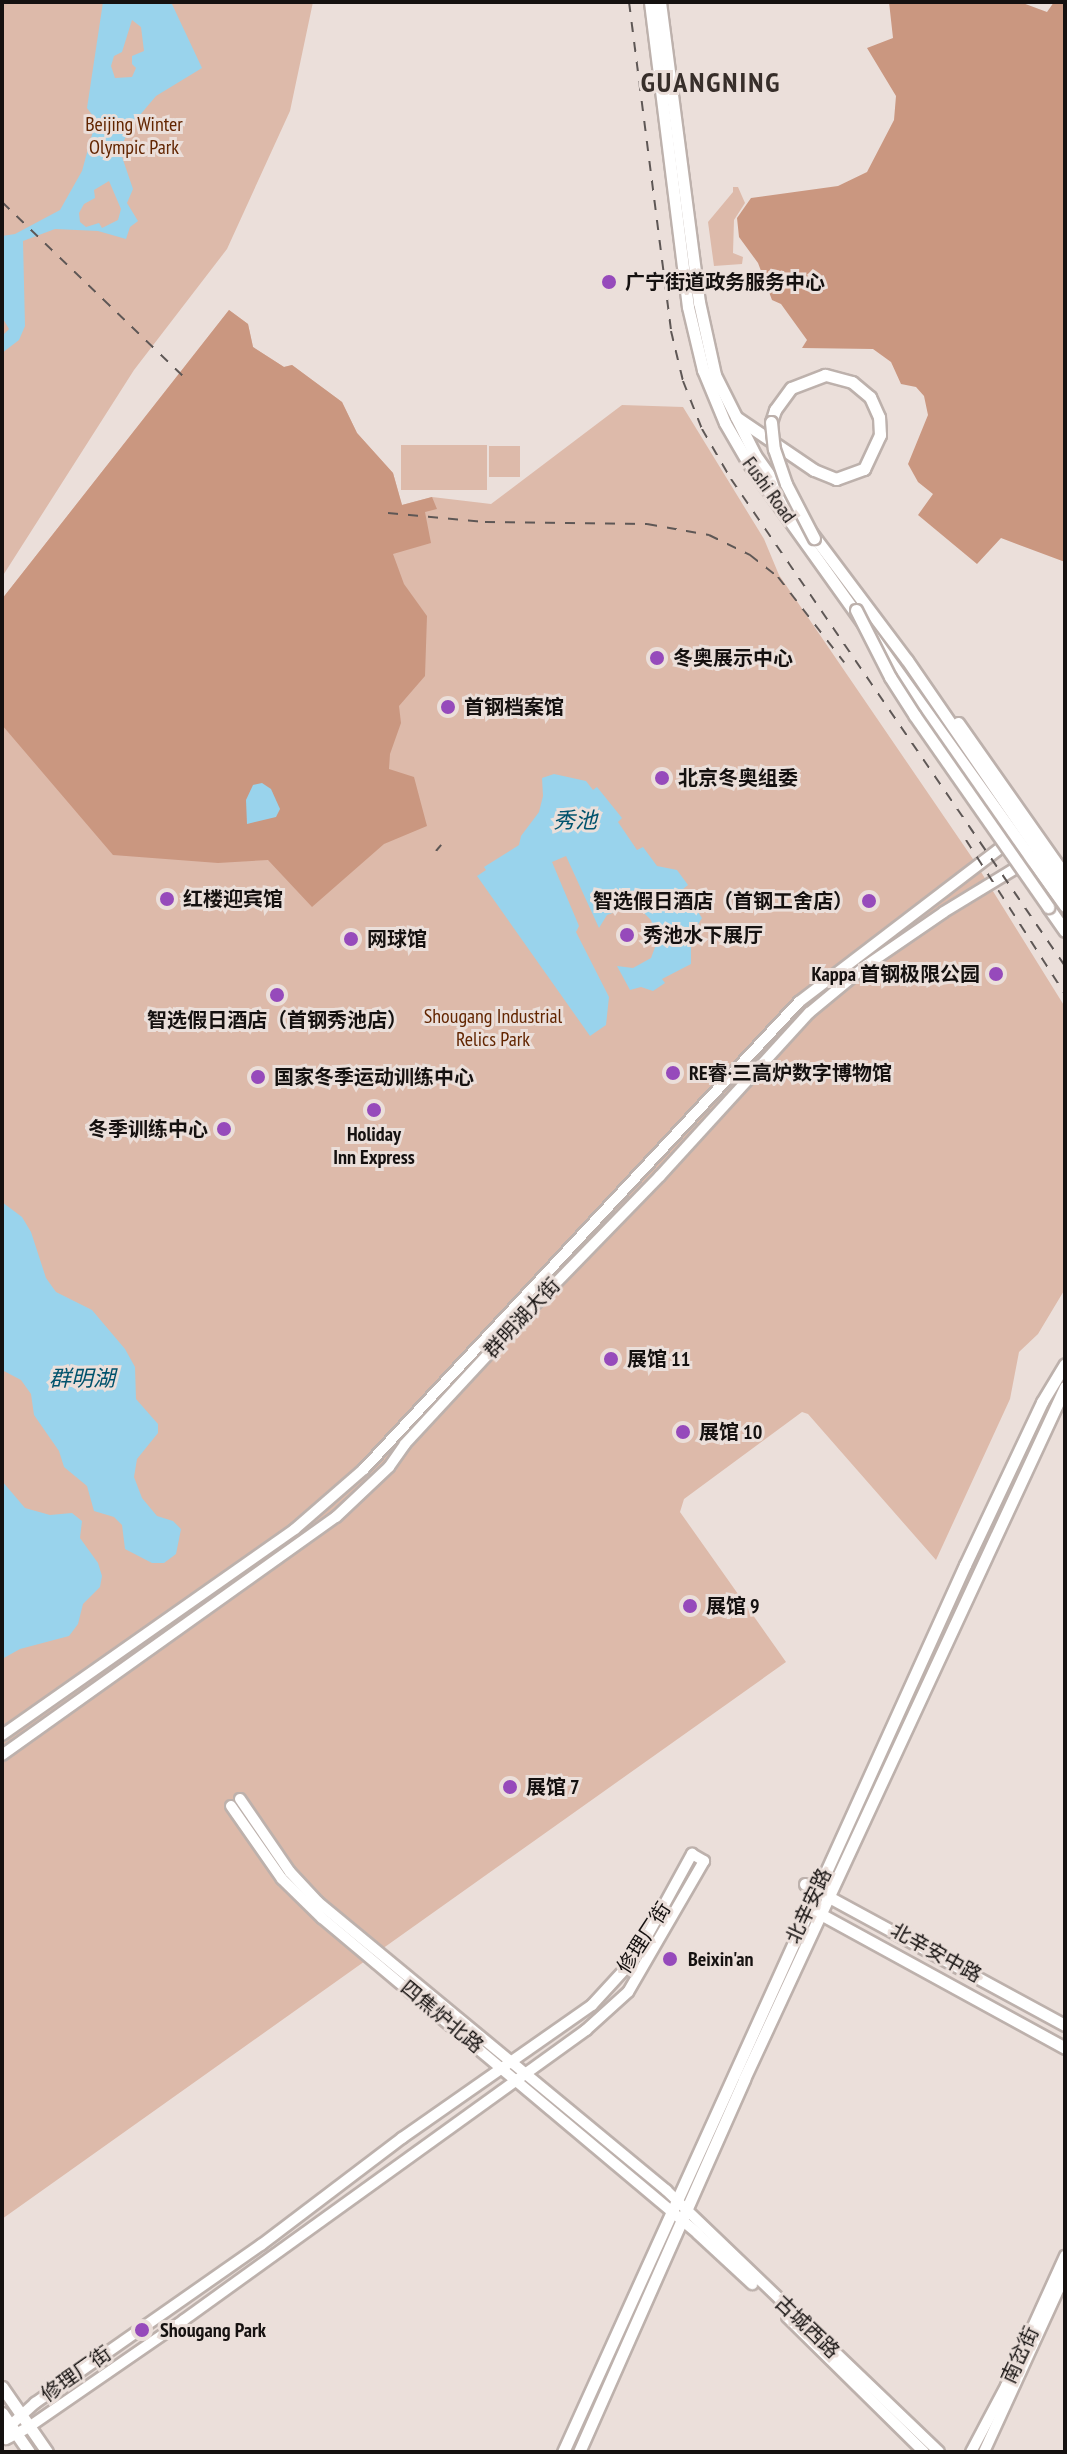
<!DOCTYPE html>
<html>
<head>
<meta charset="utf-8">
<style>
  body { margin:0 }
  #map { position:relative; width:1067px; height:2454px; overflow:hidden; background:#ebdfda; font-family:"PT Sans Narrow","Noto Sans SC",sans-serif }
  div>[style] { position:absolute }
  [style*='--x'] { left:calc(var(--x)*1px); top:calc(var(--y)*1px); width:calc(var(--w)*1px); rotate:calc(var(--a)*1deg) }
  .green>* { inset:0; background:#ddbaaa; transform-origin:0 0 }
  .forest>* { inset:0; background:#ca9780 }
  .water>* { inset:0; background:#99d3ec }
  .roads { filter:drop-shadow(2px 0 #bdb1ac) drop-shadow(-2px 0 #bdb1ac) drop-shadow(0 2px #bdb1ac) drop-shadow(0 -2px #bdb1ac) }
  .secondary>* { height:10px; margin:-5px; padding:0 5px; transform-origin:5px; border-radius:5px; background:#fff }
  .primary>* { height:11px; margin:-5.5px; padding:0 5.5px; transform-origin:5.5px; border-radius:5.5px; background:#fff }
  .trunk>* { height:11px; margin:-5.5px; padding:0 5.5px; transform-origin:5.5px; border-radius:5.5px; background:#fff }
  .rail>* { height:2px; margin-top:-1px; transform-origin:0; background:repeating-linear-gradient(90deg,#5e5755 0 10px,transparent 0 20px) }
  .bridges { filter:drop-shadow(2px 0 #bdb1ac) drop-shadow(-2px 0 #bdb1ac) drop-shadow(0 2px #bdb1ac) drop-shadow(0 -2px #bdb1ac) }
  .trunk-bridge>* { height:11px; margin:-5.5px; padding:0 5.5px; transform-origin:5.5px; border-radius:5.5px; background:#fff }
  .dots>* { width:22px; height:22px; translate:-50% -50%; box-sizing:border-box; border:4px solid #ebdfda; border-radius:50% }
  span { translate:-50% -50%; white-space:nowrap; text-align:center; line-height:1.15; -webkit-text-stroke:6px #ebdfda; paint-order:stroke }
  .park-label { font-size:20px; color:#622500 }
  .poi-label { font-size:20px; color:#151110; font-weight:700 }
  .left { translate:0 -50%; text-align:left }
  .right { translate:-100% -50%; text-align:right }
  .street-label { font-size:20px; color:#151110 }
  .water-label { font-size:22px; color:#00526c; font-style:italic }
  .district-label { font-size:28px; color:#372e2a; font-weight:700; letter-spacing:2px }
  .frame { position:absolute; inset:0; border:4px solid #151110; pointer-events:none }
</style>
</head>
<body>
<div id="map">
  <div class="green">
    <div style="clip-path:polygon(2px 2px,313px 2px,290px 111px,227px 249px,134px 370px,2px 577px)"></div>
    <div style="clip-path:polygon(733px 187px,738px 187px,745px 203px,734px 220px,733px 253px,743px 257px,742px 264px,714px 266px,708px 222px,733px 192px)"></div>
    <div style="clip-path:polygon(229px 310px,248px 324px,253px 347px,284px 367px,292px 365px,342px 402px,357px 433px,393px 473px,402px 505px,432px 497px,491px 504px,622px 405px,683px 407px,764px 539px,779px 575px,973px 859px,1065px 1007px,1065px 1289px,1038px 1334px,1019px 1352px,1010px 1399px,936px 1560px,808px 1414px,802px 1412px,684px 1499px,680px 1512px,786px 1662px,2px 2219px,2px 599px)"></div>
    <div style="left:401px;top:445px;width:86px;height:45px"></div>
    <div style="left:489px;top:446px;width:31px;height:31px"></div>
  </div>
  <div class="forest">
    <div style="clip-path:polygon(889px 2px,1020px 2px,1047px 12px,1054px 2px,1065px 2px,1065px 562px,1001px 538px,977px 564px,918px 515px,933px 494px,918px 482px,908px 464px,928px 415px,924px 396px,916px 387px,901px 384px,891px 362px,873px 349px,802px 348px,807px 340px,781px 304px,772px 300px,758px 263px,739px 237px,737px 218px,751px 198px,838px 186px,867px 172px,894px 120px,896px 96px,867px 48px,893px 38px)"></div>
    <div style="clip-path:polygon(229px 310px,248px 324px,253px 347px,284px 367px,292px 365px,342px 402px,357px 433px,393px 473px,402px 505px,432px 497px,437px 509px,425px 512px,431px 543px,393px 554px,404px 584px,427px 616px,425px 676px,399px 706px,401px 723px,390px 754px,389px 769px,414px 777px,427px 826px,384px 844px,312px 907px,268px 860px,218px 863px,113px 855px,2px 725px,2px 599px)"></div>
  </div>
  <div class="water">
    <div style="clip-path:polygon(evenodd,103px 2px,171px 2px,202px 68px,156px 96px,129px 128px,120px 151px,133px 189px,127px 203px,138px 221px,130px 227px,126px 239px,98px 231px,55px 229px,23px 241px,25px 326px,19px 340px,2px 353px,2px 336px,9px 329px,2px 317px,2px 236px,15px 234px,60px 210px,82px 171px,96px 120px,87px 108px,103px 2px,132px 20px,141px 27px,144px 51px,132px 56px,132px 64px,136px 68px,132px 77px,115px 78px,111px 66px,114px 56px,122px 52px,132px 20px,103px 2px,109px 181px,121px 209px,118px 220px,102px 228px,99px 223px,86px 227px,80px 222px,79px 213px,84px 204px,95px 198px,94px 190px,109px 181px)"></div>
    <div style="clip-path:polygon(554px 774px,586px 781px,593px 790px,597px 787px,622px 818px,618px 822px,637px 850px,643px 847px,657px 866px,677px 870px,688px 885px,683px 889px,702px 918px,691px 936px,691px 964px,662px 979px,665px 983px,653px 991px,641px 987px,630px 990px,617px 966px,633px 968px,651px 958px,658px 939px,651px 920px,644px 913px,625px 908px,607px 915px,599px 928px,566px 856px,552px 862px,579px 926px,576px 932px,609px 997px,606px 1025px,590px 1036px,477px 876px,486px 870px,484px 867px,519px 845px,521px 836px,539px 812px,543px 796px,542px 778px)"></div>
    <div style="clip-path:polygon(262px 783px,271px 789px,280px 809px,276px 817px,247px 824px,246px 800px,253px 785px)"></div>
    <div style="clip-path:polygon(2px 1202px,22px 1217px,31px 1232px,46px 1278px,56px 1292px,92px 1310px,125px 1349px,135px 1367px,136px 1399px,158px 1424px,158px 1433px,137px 1459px,134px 1477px,142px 1498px,157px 1516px,173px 1521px,181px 1529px,176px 1554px,164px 1563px,152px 1563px,125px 1549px,122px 1525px,114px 1517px,94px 1511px,87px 1486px,64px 1467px,59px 1451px,34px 1415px,31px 1394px,21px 1380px,2px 1370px)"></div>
    <div style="clip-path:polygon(2px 1481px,25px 1508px,50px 1515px,72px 1513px,82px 1521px,80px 1538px,98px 1563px,102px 1576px,100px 1587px,83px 1604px,78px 1624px,69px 1636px,20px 1649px,2px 1659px)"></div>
  </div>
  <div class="roads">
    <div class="secondary">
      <div style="--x:2;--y:1735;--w:358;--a:-35.1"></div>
      <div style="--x:295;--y:1529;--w:91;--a:-41"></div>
      <div style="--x:364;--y:1469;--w:638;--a:-47.03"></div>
      <div style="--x:799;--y:1002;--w:267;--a:-37.4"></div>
      <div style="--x:2;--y:1755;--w:410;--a:-35.5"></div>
      <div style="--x:336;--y:1517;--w:73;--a:-43.3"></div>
      <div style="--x:389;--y:1467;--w:28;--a:-55"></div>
      <div style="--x:405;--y:1444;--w:163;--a:-47.2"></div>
      <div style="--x:516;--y:1324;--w:206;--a:-45.8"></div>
      <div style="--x:660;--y:1176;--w:221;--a:-47.6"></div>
      <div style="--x:809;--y:1013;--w:75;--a:-39.6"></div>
      <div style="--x:867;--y:965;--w:93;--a:-34.5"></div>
      <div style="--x:944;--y:912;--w:96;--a:-31.4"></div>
      <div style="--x:240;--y:1799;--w:88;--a:55.6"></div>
      <div style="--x:290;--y:1872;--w:41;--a:47"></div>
      <div style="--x:318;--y:1902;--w:452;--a:39.6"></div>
      <div style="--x:666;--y:2190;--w:378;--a:43.8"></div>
      <div style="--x:231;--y:1806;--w:89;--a:55.1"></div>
      <div style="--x:282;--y:1879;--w:56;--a:44.3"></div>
      <div style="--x:322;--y:1918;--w:491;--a:40"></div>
      <div style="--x:698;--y:2234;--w:74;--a:42.8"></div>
      <div style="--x:787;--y:2317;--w:192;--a:44.6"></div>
      <div style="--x:2;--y:2433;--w:45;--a:-42.3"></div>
      <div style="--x:35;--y:2403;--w:276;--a:-35"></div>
      <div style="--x:261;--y:2245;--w:177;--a:-37.2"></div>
      <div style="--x:402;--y:2138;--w:232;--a:-35"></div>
      <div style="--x:592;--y:2005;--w:64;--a:-47.5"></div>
      <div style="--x:635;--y:1958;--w:119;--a:-61.3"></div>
      <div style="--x:692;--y:1854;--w:14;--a:30"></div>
      <div style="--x:704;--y:1861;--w:151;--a:120.1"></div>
      <div style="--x:628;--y:1992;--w:57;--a:137.9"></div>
      <div style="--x:586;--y:2030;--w:496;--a:144.2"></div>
      <div style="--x:184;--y:2320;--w:188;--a:145.4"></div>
      <div style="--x:29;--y:2427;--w:26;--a:152"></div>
      <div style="--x:971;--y:2452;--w:75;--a:-62.1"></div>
      <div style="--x:1006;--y:2386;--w:143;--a:-65.6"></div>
      <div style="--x:984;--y:2452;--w:195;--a:-65.4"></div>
    </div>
    <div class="primary">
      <div style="--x:805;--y:1884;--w:296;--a:28.5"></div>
      <div style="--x:815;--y:1911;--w:285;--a:28.7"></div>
      <div style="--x:2;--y:2387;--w:79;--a:55.3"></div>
      <div style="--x:2;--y:2413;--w:47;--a:55.3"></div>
      <div style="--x:563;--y:2452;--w:974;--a:-65.62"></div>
      <div style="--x:965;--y:1565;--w:180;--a:-64.7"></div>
      <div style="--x:1042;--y:1402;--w:44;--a:-58.8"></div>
      <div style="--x:579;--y:2452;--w:408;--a:-66.1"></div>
      <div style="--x:744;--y:2079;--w:763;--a:-65.11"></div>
    </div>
    <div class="trunk">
      <div style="--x:650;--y:2;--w:307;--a:82.9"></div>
      <div style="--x:688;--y:307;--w:65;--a:76.6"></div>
      <div style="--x:703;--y:370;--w:57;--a:67.5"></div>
      <div style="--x:725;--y:423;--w:44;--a:59.9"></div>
      <div style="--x:747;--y:461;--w:547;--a:54.45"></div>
      <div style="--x:660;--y:2;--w:303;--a:82.6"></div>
      <div style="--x:699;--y:302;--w:75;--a:77.6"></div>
      <div style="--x:715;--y:375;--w:89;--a:63.4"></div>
      <div style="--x:755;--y:455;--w:72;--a:54.6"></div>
      <div style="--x:736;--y:417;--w:94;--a:34.2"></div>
      <div style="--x:814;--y:470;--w:24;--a:22"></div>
      <div style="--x:836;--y:479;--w:30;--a:-20"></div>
      <div style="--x:864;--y:469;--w:38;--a:-65"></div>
      <div style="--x:880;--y:435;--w:18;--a:-93"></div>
      <div style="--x:879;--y:417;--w:22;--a:-114"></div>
      <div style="--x:870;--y:397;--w:23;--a:-140"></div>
      <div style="--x:852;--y:382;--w:28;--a:-165"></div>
      <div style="--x:825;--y:375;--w:36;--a:159"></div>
      <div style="--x:791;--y:388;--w:27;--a:126"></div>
      <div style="--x:775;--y:410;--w:13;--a:108"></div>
      <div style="--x:810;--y:531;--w:161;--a:53.1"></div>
      <div style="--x:907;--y:660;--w:279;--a:55.5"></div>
      <div style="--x:958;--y:723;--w:186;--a:54.9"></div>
      <div style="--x:1048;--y:907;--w:29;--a:55"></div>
    </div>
  </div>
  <div class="rail">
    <div style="--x:629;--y:2;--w:332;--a:82.7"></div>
    <div style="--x:671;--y:331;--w:51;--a:76.5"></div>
    <div style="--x:683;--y:381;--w:52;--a:68.4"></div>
    <div style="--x:702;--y:429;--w:58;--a:59.9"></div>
    <div style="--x:731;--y:479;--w:591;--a:55.56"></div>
    <div style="--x:2;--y:202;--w:255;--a:43.9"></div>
    <div style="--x:388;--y:513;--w:97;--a:5.3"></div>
    <div style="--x:485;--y:522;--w:162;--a:0.7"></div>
    <div style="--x:647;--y:524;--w:63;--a:10.1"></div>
    <div style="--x:709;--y:535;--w:46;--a:26"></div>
    <div style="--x:750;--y:555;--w:36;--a:38"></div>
    <div style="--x:778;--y:577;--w:108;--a:52.2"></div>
    <div style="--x:966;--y:840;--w:183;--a:57.3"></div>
    <div style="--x:436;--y:851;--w:8;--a:-50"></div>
  </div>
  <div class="bridges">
    <div class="trunk-bridge">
      <div style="--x:771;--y:422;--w:27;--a:84"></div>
      <div style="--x:774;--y:449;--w:37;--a:71"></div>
      <div style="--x:786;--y:484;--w:61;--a:62.6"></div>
      <div style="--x:856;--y:610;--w:75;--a:63.1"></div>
      <div style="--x:890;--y:677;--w:46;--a:57.3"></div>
      <div style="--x:915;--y:716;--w:233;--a:55.1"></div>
    </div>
  </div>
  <div class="dots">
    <div style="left:609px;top:282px;background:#964abb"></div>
    <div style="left:657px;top:658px;background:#964abb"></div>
    <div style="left:448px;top:707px;background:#964abb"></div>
    <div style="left:662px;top:778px;background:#964abb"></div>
    <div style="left:167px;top:899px;background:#964abb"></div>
    <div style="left:869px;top:901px;background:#964abb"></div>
    <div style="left:627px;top:935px;background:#964abb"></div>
    <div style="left:351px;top:939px;background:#964abb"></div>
    <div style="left:996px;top:974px;background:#964abb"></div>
    <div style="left:277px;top:995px;background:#964abb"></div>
    <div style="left:673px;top:1073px;background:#964abb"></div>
    <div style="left:258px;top:1077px;background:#964abb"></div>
    <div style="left:374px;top:1110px;background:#964abb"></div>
    <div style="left:224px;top:1129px;background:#964abb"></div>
    <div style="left:611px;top:1359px;background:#964abb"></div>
    <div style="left:683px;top:1432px;background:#964abb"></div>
    <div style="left:690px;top:1606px;background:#964abb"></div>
    <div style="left:510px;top:1787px;background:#964abb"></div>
    <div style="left:670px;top:1959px;background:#964abb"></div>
    <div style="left:142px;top:2330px;background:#964abb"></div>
  </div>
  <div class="park-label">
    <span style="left:134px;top:136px">Beijing Winter<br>Olympic Park</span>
    <span style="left:493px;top:1028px">Shougang Industrial<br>Relics Park</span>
  </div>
  <div class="poi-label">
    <span class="left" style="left:625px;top:282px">广宁街道政务服务中心</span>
    <span class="left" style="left:673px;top:658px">冬奥展示中心</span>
    <span class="left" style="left:464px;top:707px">首钢档案馆</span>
    <span class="left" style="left:678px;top:778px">北京冬奥组委</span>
    <span class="left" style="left:183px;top:899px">红楼迎宾馆</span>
    <span class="right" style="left:853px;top:901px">智选假日酒店（首钢工舍店）</span>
    <span class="left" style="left:643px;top:935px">秀池水下展厅</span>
    <span class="left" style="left:367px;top:939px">网球馆</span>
    <span class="right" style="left:980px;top:974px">Kappa 首钢极限公园</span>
    <span style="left:277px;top:1020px">智选假日酒店（首钢秀池店）</span>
    <span class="left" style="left:689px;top:1073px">RE睿·三高炉数字博物馆</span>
    <span class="left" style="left:274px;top:1077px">国家冬季运动训练中心</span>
    <span class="right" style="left:208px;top:1129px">冬季训练中心</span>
    <span style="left:374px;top:1146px">Holiday<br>Inn Express</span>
    <span class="left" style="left:627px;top:1359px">展馆 11</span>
    <span class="left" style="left:699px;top:1432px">展馆 10</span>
    <span class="left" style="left:706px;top:1606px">展馆 9</span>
    <span class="left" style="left:526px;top:1787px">展馆 7</span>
    <span class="left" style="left:688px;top:1959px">Beixin'an</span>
    <span class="left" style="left:160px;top:2330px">Shougang Park</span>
  </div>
  <div class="street-label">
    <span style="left:769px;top:490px;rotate:54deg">Fushi Road</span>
    <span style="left:522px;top:1318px;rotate:-47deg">群明湖大街</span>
    <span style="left:809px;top:1906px;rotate:-65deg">北辛安路</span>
    <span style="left:644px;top:1938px;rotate:-57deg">修理厂街</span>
    <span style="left:936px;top:1953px;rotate:29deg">北辛安中路</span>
    <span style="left:442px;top:2017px;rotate:40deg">四焦炉北路</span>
    <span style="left:807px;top:2327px;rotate:44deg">古城西路</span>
    <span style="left:1020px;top:2355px;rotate:-65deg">南岔街</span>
    <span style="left:76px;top:2374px;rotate:-35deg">修理厂街</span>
  </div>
  <div class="water-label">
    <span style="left:575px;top:821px">秀池</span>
    <span style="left:82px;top:1379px">群明湖</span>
  </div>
  <div class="district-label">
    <span style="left:711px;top:82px">GUANGNING</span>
  </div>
  <div class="frame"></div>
</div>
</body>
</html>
